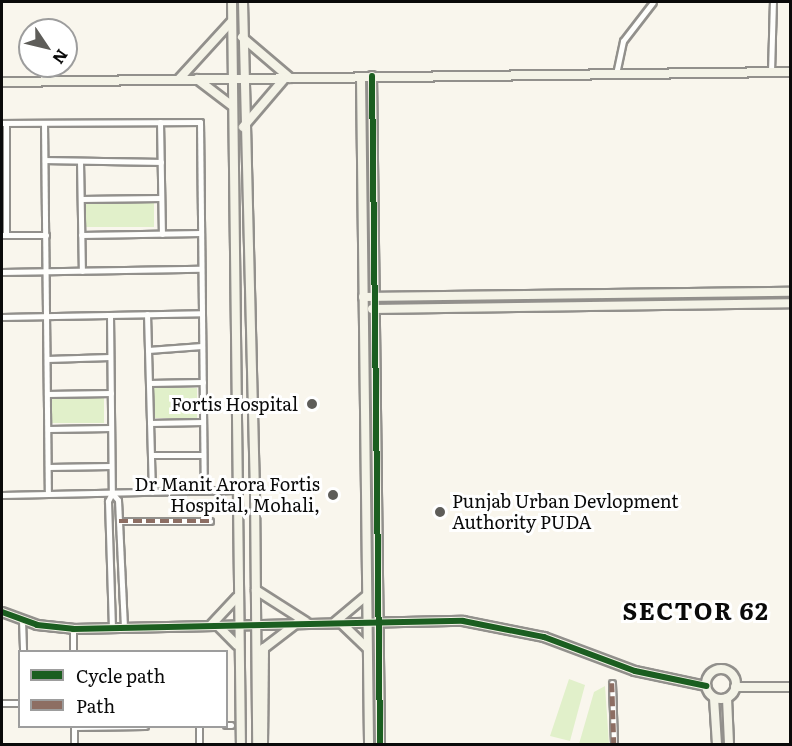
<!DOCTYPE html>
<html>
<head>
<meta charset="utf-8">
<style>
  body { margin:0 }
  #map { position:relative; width:792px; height:746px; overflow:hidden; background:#f9f6ed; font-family:Literata,serif }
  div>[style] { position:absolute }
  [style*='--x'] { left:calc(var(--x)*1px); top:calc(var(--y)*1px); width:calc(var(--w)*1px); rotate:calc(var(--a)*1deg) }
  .green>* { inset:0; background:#e1f0ca; transform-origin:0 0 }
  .roads { filter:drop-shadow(2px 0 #92908c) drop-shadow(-2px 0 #92908c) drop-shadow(0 2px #92908c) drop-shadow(0 -2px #92908c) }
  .street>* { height:5px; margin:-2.5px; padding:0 2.5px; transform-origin:2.5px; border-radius:2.5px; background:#fefefc }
  .secondary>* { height:8px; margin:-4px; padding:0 4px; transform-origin:4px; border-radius:4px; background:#f4f3e7 }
  .secondary>.ring { margin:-4px; padding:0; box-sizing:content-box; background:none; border:8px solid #f4f3e7; border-radius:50% }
  .quiet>* { height:4.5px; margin-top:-2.25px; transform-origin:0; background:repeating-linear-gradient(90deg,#8d6e63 0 9px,transparent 0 13.5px) }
  .cycleway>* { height:6px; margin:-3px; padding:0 3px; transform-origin:3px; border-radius:3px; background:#1b5e20 }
  .dots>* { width:16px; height:16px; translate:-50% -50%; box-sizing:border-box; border:3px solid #fff; border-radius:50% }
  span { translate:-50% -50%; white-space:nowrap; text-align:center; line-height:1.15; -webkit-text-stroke:6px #fff; paint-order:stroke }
  .poi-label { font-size:18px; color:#0a0a0a }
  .right { translate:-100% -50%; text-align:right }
  .left { translate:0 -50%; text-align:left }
  .district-label { font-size:24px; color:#0a0a0a; font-weight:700; letter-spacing:1.5px }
  .frame { position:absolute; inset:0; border:3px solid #0a0a0a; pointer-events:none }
  .legend { position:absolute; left:18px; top:650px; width:210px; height:78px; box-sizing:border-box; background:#fff; border:2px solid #9d9d9d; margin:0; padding:8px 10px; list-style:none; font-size:18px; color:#0a0a0a }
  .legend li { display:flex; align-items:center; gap:12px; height:30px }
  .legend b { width:30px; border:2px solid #9d9d9d }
  .north { position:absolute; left:18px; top:18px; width:60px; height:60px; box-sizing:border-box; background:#fff; border:2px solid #9d9d9d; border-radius:50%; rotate:125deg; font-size:16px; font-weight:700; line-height:24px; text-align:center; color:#0a0a0a }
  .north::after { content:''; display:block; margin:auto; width:21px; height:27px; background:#5e5d59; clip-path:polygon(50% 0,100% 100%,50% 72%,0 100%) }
</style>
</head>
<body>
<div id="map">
  <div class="green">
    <div style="left:154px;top:202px;width:25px;height:69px;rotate:90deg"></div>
    <div style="left:154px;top:388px;width:43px;height:30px"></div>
    <div style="left:52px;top:398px;width:52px;height:25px"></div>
    <div style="clip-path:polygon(569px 679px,585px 685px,570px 741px,550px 736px)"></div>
    <div style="clip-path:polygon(605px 686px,609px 744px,579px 744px,594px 692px)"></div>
  </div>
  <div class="roads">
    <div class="street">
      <div style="--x:771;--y:72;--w:70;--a:-88.4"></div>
      <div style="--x:616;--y:74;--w:34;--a:-78"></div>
      <div style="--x:623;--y:41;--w:49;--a:-52.4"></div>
      <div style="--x:160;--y:122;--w:112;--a:89"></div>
      <div style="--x:2;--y:123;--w:198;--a:-0.3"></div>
      <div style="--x:200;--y:122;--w:368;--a:89.4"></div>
      <div style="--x:44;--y:123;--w:371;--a:89.4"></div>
      <div style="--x:45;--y:160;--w:116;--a:1"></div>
      <div style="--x:80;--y:161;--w:110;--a:89"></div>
      <div style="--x:81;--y:199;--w:80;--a:-0.7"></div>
      <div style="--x:2;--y:235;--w:44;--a:0"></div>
      <div style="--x:6;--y:235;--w:112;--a:-90"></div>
      <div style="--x:81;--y:235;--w:120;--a:-1"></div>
      <div style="--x:2;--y:272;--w:199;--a:-0.9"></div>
      <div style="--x:147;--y:314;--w:178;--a:88.4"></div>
      <div style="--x:110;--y:315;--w:178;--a:89.4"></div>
      <div style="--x:112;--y:493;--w:9;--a:117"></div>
      <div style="--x:108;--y:501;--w:127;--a:88.2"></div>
      <div style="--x:2;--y:317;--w:200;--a:-1.1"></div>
      <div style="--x:148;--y:350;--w:54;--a:-4.2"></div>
      <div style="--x:47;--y:359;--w:63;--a:-1.8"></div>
      <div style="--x:149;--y:383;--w:54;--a:-1.1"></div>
      <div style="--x:47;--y:394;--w:64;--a:-0.9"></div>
      <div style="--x:150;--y:423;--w:53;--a:-1.1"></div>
      <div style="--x:48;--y:429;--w:63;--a:-0.9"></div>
      <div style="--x:151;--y:455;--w:52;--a:0"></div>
      <div style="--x:48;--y:467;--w:63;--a:-0.9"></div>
      <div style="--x:112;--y:493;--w:9;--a:49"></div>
      <div style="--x:118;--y:500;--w:128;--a:87.3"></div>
      <div style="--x:2;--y:495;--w:234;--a:-1.2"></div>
      <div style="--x:119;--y:521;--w:91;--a:0"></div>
      <div style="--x:22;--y:620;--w:32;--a:88"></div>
      <div style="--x:73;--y:629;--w:23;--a:90"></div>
      <div style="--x:612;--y:683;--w:61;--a:88.1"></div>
      <div style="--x:2;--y:703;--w:18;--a:0"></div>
      <div style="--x:226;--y:725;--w:5;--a:0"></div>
      <div style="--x:74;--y:726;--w:18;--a:90"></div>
      <div style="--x:199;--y:726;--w:18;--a:90"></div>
      <div style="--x:74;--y:727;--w:71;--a:-0.8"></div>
    </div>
    <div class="secondary">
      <div style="--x:232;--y:2;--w:742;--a:89.31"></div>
      <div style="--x:243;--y:2;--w:488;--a:88.6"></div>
      <div style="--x:255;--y:490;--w:254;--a:89.5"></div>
      <div style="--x:242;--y:37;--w:63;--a:40.5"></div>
      <div style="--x:372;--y:76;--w:668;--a:89.31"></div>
      <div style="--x:361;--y:77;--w:667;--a:89.31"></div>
      <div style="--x:179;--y:79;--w:77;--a:-47.6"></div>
      <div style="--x:197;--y:79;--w:43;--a:37.4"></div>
      <div style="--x:2;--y:82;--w:788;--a:-0.73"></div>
      <div style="--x:243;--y:127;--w:63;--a:-49.5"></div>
      <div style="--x:363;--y:297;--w:427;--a:-0.7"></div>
      <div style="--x:372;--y:309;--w:418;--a:-0.8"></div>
      <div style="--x:256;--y:590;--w:59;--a:32.6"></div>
      <div style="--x:2;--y:612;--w:37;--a:20"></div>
      <div style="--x:37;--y:625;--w:36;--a:6"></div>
      <div style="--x:73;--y:629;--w:390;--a:-1.2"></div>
      <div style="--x:463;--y:621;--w:83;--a:11.2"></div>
      <div style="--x:544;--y:637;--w:97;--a:20.5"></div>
      <div style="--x:635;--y:671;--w:73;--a:11.9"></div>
      <div style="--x:335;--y:622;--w:40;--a:-40"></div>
      <div style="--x:340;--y:622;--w:37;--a:44"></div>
      <div style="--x:211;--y:625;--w:38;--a:-47"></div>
      <div style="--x:217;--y:625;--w:28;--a:45"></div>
      <div style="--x:263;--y:649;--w:43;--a:-37.4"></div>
      <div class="ring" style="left:706px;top:669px;width:22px;height:22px"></div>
      <div style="--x:735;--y:687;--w:55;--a:0"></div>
      <div style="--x:714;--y:698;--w:46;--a:86.3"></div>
      <div style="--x:727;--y:698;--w:46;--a:87.5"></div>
      <div style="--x:263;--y:744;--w:96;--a:-89.4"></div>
    </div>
  </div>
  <div class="quiet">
    <div style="--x:119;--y:521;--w:91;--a:0"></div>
    <div style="--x:612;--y:683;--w:61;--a:88.1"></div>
  </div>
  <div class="cycleway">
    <div style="--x:372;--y:76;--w:668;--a:89.31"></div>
    <div style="--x:2;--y:612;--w:37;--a:20"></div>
    <div style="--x:37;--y:625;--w:36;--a:6"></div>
    <div style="--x:73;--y:629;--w:390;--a:-1.2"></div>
    <div style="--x:463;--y:621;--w:83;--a:11.2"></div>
    <div style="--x:544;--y:637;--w:97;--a:20.5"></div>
    <div style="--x:635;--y:671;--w:73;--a:11.9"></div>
  </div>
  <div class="dots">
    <div style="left:312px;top:404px;background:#5e5d59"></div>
    <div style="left:333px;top:495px;background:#5e5d59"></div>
    <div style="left:440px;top:512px;background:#5e5d59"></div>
  </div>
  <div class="poi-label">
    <span class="right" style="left:298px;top:404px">Fortis Hospital</span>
    <span class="right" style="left:320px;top:495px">Dr Manit Arora Fortis<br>Hospital, Mohali,</span>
    <span class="left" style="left:452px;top:512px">Punjab Urban Devlopment<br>Authority PUDA</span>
  </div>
  <div class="district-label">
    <span style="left:696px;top:610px">SECTOR 62</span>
  </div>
  <div class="frame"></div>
  <ul class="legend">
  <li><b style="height:8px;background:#1b5e20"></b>Cycle path</li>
  <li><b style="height:8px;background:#8d6e63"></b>Path</li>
  </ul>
  <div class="north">N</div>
</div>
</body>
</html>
